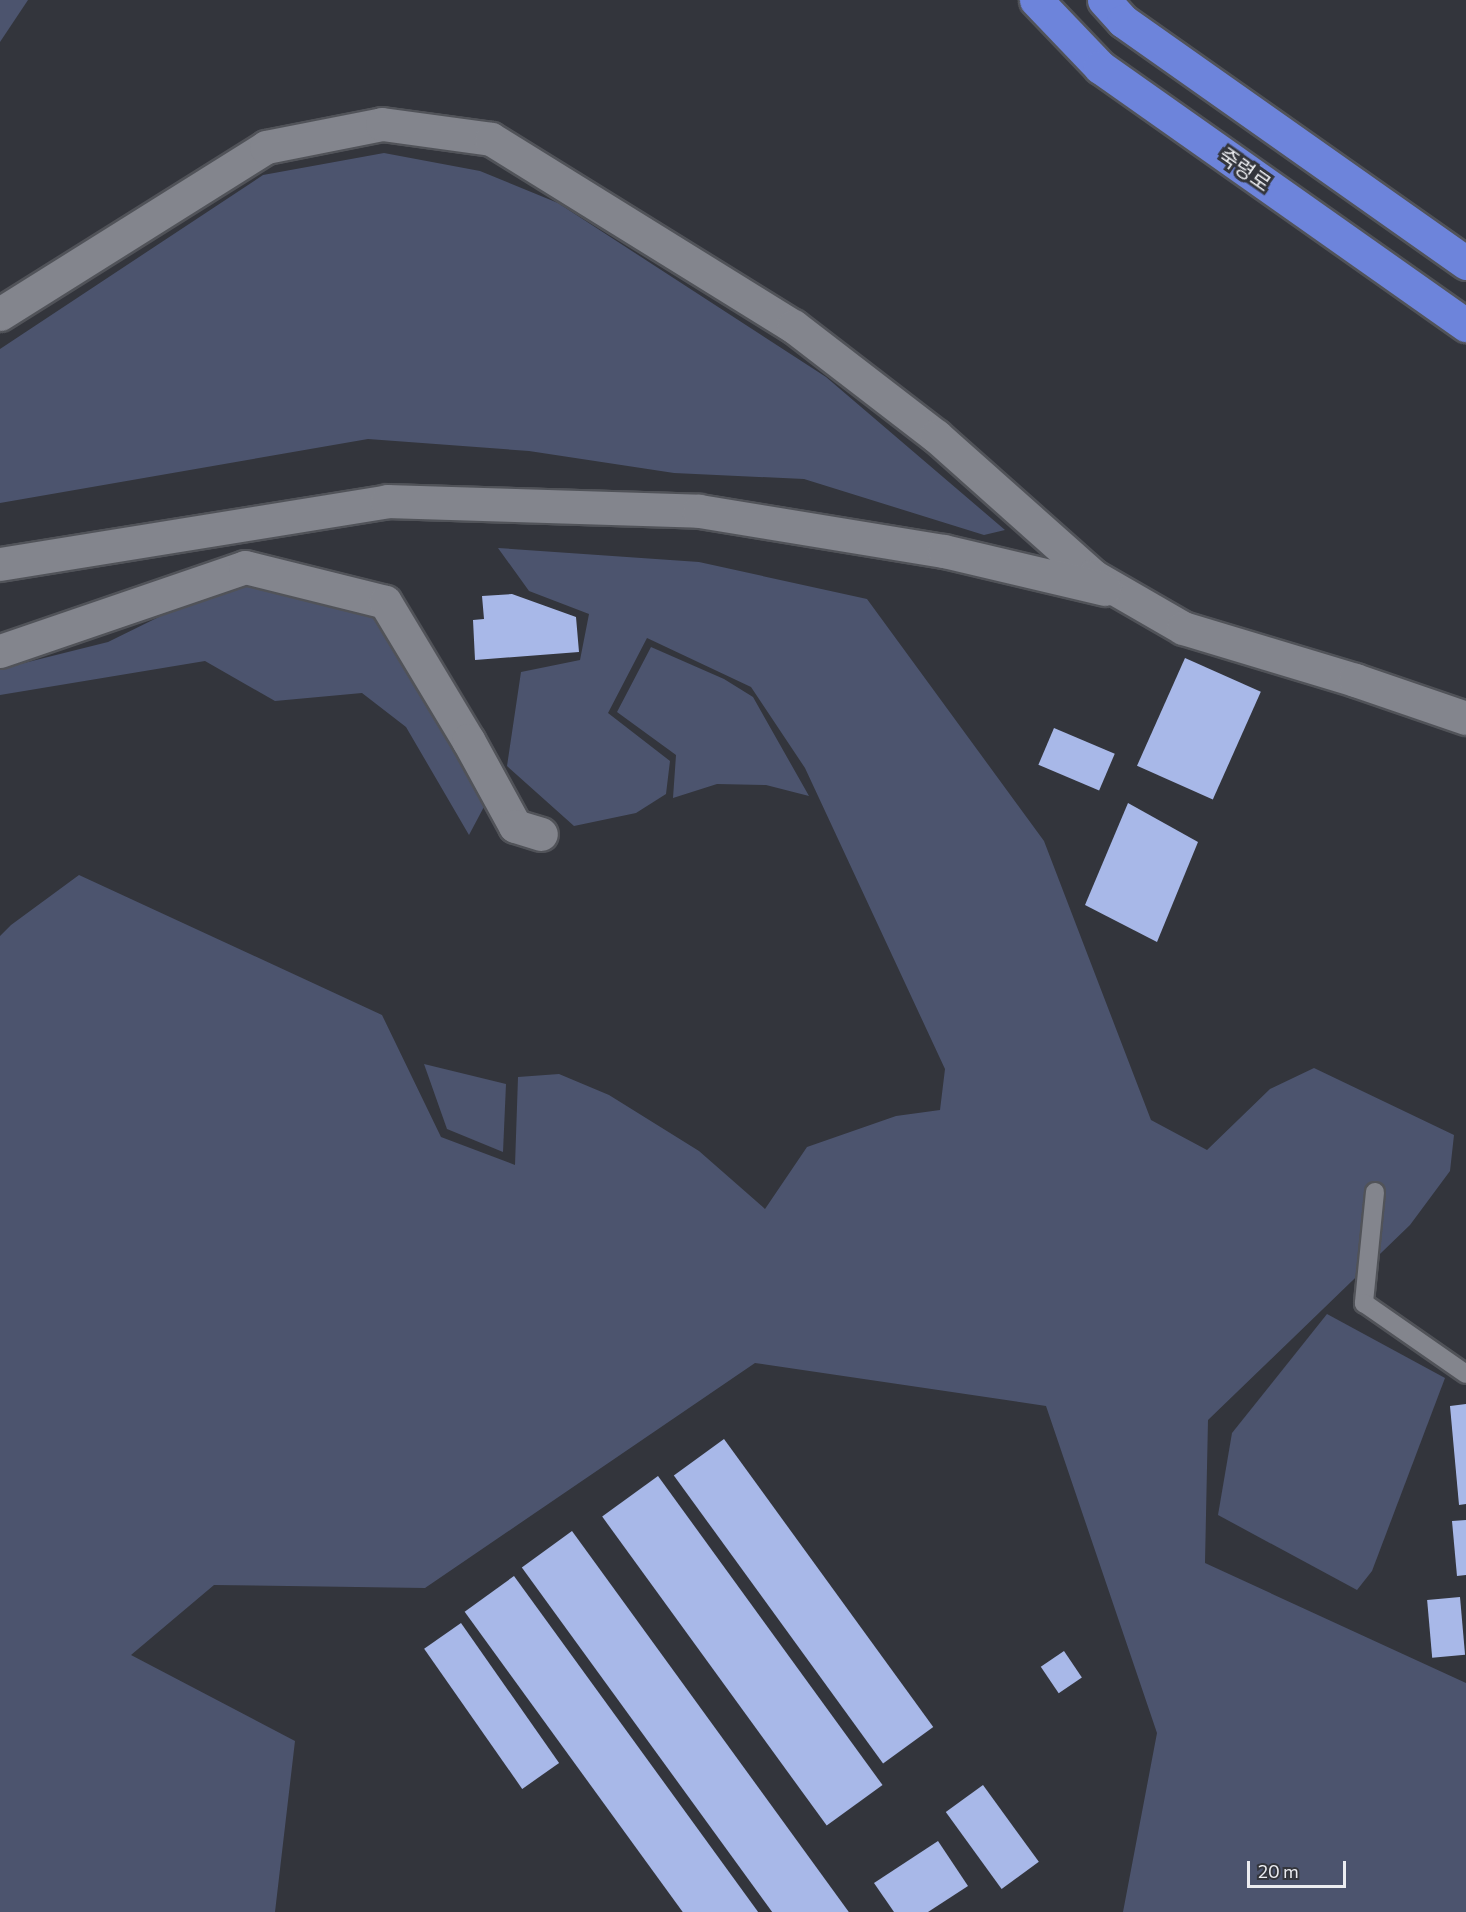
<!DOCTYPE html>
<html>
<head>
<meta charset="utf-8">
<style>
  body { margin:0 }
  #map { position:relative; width:1466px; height:1912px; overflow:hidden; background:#33353c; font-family:Commissioner,"Noto Sans KR",sans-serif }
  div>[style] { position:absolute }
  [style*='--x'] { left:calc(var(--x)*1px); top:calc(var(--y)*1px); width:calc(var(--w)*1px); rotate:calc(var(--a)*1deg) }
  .green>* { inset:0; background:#4c546e }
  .building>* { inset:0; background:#a8b8e8; transform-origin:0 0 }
  .roads { filter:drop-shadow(2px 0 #515359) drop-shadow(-2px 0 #515359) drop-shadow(0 2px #515359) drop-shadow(0 -2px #515359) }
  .lane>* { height:18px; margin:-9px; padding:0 9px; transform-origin:9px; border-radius:9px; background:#83858d }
  .street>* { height:33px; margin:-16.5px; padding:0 16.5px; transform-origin:16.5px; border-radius:16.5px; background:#83858d }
  .secondary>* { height:33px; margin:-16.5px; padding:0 16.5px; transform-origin:16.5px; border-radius:16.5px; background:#83858d }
  .highway>* { height:33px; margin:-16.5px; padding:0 16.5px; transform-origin:16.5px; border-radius:16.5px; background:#6d84db }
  span { translate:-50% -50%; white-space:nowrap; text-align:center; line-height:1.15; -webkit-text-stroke:6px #33353c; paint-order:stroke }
  .street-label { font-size:21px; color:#ecedf1 }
  .scale { position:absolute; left:1247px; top:1861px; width:99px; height:27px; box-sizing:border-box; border:3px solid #ecedf1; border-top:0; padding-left:8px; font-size:18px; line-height:21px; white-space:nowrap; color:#ecedf1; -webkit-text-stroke:4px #33353c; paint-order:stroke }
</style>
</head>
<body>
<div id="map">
  <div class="green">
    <div style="clip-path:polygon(0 0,28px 0,0 42px)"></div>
    <div style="clip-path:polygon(384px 153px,480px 171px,558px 203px,826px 377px,1005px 530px,984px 535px,804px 479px,674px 473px,529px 451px,368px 439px,0 503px,0 349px,263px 175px)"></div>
    <div style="clip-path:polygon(498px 548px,699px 562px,867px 599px,1044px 841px,1151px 1120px,1207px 1150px,1270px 1089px,1314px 1068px,1454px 1135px,1450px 1171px,1410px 1225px,1208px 1420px,1205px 1563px,1466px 1683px,1466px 1912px,1123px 1912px,1157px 1733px,1046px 1406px,755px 1363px,425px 1588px,214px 1585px,131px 1655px,295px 1741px,275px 1912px,0 1912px,0 936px,11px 925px,79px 875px,382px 1015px,441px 1137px,515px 1165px,518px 1077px,559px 1074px,609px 1095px,699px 1151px,765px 1209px,807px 1147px,896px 1116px,940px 1110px,945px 1069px,805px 768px,751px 687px,647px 638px,608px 713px,670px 761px,666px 794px,636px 813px,574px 826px,507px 766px,521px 672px,580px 660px,589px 614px,529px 591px)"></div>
    <div style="clip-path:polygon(240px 577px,380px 609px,486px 803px,469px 835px,406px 727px,362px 693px,275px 701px,205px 661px,0 695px,0 669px,108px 642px)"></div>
    <div style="clip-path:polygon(651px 647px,724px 679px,753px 697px,809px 796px,766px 785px,717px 784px,673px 798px,676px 755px,617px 712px)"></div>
    <div style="clip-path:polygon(424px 1064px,506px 1084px,503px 1152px,447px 1129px)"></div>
    <div style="clip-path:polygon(1327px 1314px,1445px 1378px,1372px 1571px,1357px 1590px,1218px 1515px,1232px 1433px)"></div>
  </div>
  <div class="building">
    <div style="clip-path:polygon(512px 594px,576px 617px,579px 652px,475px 660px,473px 620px,484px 619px,482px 596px)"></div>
    <div style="left:1185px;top:658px;width:83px;height:118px;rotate:24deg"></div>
    <div style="left:1054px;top:728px;width:66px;height:40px;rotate:23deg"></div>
    <div style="clip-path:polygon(1128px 803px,1198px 842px,1157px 942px,1085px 905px)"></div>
    <div style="clip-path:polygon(1466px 1404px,1466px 1504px,1459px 1505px,1450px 1406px)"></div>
    <div style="left:724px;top:1439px;width:356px;height:62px;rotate:54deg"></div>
    <div style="left:658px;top:1476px;width:382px;height:69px;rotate:54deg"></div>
    <div style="clip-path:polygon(1466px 1520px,1466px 1575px,1457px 1576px,1452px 1521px)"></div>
    <div style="left:572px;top:1531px;width:471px;height:62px;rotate:54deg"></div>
    <div style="left:514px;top:1576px;width:416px;height:61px;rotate:54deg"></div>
    <div style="left:1460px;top:1597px;width:58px;height:33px;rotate:85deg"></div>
    <div style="left:461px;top:1623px;width:171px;height:45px;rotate:55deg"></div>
    <div style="left:1064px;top:1651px;width:32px;height:28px;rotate:56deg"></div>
    <div style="left:983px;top:1785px;width:95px;height:46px;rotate:54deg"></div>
    <div style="clip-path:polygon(938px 1841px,968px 1886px,928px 1912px,894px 1912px,874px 1883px)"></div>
  </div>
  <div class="roads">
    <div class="lane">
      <div style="--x:1375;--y:1192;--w:112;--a:95.7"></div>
      <div style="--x:1364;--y:1303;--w:124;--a:34.8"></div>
    </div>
    <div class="street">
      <div style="--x:0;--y:651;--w:259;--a:-18.9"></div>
      <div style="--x:245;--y:567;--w:144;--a:14"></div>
      <div style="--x:385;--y:602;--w:161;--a:59"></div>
      <div style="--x:468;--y:740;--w:98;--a:61.3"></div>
      <div style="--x:515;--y:826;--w:27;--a:17"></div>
    </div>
    <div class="secondary">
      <div style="--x:0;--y:314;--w:314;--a:-32.1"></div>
      <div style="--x:266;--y:147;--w:118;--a:-11.2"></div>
      <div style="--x:382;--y:124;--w:110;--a:7.8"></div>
      <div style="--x:491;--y:139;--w:355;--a:31.8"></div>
      <div style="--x:793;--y:326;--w:180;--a:37.6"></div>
      <div style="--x:936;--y:436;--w:210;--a:41.7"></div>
      <div style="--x:1093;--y:576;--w:104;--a:30"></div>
      <div style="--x:1183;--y:628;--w:180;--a:16.8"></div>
      <div style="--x:1355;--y:680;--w:117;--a:18.9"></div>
      <div style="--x:0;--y:564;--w:392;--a:-9.2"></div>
      <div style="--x:387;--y:501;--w:312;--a:1.8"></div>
      <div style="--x:699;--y:511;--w:248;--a:9.3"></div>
      <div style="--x:944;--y:551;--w:165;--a:13.3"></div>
    </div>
    <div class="highway">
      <div style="--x:1036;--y:0;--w:93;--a:46.3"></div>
      <div style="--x:1100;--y:67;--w:448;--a:35.2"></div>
      <div style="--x:1104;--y:0;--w:28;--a:48"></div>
      <div style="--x:1123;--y:21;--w:420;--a:35.2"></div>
    </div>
  </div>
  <div class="street-label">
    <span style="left:1245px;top:169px;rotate:35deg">죽령로</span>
  </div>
  <div class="scale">20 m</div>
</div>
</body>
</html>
